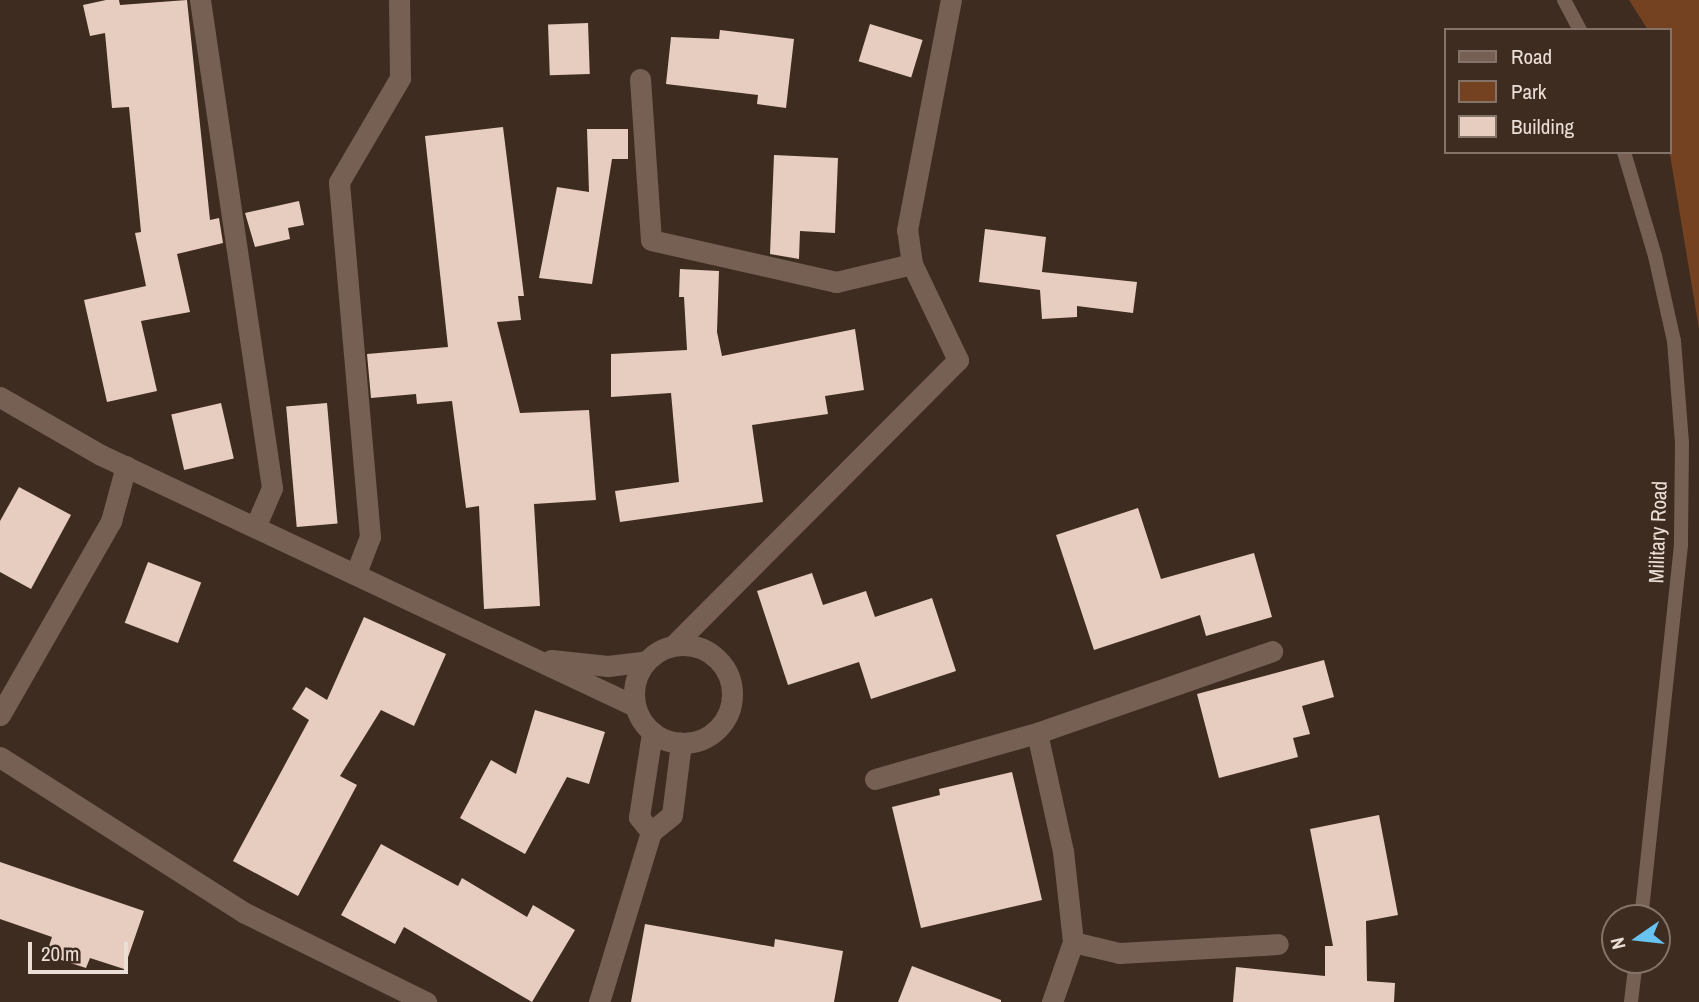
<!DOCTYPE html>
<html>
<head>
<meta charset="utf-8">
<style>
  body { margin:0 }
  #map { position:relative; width:1699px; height:1002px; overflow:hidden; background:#3f2c20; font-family:"Archivo Narrow",sans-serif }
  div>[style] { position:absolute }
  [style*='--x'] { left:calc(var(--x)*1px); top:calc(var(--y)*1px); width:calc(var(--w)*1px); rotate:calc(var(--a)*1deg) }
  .green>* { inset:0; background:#744221 }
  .building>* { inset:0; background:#e6cdbf; transform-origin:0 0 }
  .lane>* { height:14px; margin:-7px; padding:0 7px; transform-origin:7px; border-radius:7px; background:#766054 }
  .street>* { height:21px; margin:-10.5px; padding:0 10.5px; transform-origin:10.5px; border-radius:10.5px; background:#766054 }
  .street>.ring { margin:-10.5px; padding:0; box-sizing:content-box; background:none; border:21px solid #766054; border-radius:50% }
  span { translate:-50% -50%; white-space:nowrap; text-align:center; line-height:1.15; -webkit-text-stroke:7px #3f2c20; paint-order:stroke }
  .street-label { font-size:21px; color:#ebded7 }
  .legend { position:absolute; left:1444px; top:28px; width:228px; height:126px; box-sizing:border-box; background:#3f2c20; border:2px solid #847369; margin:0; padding:9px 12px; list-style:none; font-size:21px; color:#ebded7 }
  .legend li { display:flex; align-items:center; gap:14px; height:35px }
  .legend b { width:35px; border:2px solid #847369 }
  .north { position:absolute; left:1601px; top:904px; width:70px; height:70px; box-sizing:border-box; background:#3f2c20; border:2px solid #847369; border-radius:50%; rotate:256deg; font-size:19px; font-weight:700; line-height:28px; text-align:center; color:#ebded7 }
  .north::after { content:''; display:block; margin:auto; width:24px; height:32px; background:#69c3f1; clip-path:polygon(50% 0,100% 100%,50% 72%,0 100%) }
  .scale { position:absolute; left:28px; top:942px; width:100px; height:32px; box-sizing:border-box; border:4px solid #ebded7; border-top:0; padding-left:9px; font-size:21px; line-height:24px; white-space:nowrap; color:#ebded7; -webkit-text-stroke:5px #3f2c20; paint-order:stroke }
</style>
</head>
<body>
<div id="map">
  <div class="green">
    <div style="clip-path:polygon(1629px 0,1699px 0,1699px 329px,1669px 149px,1669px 30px,1648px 30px)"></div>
  </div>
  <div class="building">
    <div style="clip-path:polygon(106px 0,119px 0,120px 5px,187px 0,210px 220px,219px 218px,223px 243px,177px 254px,190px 312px,141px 321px,157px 391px,107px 402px,84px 300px,146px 286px,135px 233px,141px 232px,129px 107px,112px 108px,105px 33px,90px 36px,83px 5px)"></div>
    <div style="left:588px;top:23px;width:51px;height:40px;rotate:88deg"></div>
    <div style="left:870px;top:24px;width:55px;height:39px;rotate:17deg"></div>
    <div style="clip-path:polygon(720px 30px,794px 39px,786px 108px,757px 104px,758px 95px,666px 84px,671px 37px,719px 39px)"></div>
    <div style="clip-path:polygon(503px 127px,524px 296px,518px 296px,521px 320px,497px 322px,520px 413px,589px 410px,596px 500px,534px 504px,540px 606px,484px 609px,479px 506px,466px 508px,452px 401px,417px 404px,416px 394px,371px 398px,367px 354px,448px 347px,425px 136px)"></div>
    <div style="clip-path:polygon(587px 129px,628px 129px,628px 159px,612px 159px,592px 284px,539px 278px,557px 187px,589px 192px)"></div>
    <div style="clip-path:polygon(774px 155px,838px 158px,835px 233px,800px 231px,799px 259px,770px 254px)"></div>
    <div style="clip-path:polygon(299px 201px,304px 225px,288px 228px,290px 239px,255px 247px,245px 213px)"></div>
    <div style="clip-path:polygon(985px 229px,1046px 237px,1042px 272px,1137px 282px,1133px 313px,1077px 306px,1077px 317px,1042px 319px,1040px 290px,979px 282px)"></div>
    <div style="clip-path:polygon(680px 269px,719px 271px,717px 332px,722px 356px,855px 329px,864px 390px,825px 396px,828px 414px,752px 425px,763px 502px,620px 522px,615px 491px,679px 482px,671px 393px,611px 397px,611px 354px,687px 350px,684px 297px,679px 297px)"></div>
    <div style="left:221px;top:403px;width:57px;height:51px;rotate:77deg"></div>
    <div style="left:327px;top:403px;width:121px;height:41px;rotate:85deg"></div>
    <div style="clip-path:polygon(19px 487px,71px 515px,31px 589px,0 572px,0 521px)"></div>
    <div style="clip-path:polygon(1138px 508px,1161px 579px,1254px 553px,1272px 617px,1206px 636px,1200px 615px,1094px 650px,1056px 535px)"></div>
    <div style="left:148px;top:562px;width:57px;height:65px;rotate:21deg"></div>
    <div style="clip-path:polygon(812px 573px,823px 605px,866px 591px,875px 617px,932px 598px,956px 671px,871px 699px,859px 662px,788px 685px,757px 591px)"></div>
    <div style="clip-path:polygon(364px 617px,446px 654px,414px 726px,381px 710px,340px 776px,357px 785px,298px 896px,233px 861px,309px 720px,292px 709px,306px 687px,327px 700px)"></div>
    <div style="clip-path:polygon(1324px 660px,1334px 697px,1302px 706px,1310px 734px,1293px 738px,1298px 757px,1219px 778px,1197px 694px)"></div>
    <div style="clip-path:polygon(535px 710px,605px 732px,589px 784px,567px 777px,525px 854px,460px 818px,491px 760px,516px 774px)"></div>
    <div style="clip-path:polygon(1012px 772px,1042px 900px,921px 928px,892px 807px,940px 795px,939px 789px)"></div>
    <div style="clip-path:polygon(1379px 815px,1398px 915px,1366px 921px,1367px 981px,1395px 983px,1394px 1002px,1233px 1002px,1236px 967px,1325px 976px,1325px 946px,1333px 946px,1310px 829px)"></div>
    <div style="clip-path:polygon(381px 844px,458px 886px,462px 878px,527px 917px,533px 905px,575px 930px,532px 1002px,404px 927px,395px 944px,341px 915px)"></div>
    <div style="clip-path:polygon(0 862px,144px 911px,124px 969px,90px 958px,86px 968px,46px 955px,52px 937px,0 919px)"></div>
    <div style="clip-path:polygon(645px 924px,774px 947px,775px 939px,843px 951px,834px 1002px,631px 1002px)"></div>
    <div style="clip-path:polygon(912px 966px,1001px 1000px,1001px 1002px,898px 1002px)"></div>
  </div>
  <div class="lane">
    <div style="--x:1564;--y:0;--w:34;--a:62"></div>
    <div style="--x:1624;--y:152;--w:109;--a:73.4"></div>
    <div style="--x:1655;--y:256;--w:87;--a:77.4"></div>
    <div style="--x:1674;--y:341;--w:102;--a:85.5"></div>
    <div style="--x:1682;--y:443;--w:102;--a:90.6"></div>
    <div style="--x:1681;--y:545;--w:375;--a:96.1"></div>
    <div style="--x:1631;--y:1002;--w:42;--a:-83.2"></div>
  </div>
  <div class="street">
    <div style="--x:200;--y:0;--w:493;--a:81.6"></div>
    <div style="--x:272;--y:488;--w:40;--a:113.4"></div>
    <div style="--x:640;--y:79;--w:161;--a:86.1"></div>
    <div style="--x:651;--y:240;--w:190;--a:12.8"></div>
    <div style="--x:836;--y:282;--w:78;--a:-13.3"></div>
    <div style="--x:0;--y:397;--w:116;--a:29.9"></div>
    <div style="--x:101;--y:455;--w:590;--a:25.18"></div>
    <div style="--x:356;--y:573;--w:39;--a:-69"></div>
    <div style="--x:370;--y:537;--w:356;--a:-95"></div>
    <div style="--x:339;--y:182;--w:121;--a:-59.6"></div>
    <div style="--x:400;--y:78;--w:78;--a:-90.7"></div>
    <div style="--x:675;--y:644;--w:401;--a:-45.1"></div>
    <div style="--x:958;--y:360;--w:106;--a:-115.6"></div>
    <div style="--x:912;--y:264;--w:34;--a:-98"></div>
    <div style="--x:907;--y:230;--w:234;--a:-79.2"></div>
    <div class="ring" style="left:634px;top:645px;width:77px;height:77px"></div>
    <div style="--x:551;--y:660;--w:57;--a:6"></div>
    <div style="--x:608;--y:666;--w:38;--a:-7"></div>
    <div style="--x:0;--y:715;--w:224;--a:-60.2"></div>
    <div style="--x:111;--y:521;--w:57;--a:-74.7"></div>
    <div style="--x:1037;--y:733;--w:121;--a:77.6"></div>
    <div style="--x:1063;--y:851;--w:92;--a:83.7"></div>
    <div style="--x:1073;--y:942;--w:64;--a:109.3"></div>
    <div style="--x:0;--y:757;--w:290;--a:32.5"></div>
    <div style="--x:245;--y:913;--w:202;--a:26.2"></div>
    <div style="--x:875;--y:779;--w:168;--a:-15.9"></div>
    <div style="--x:1037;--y:733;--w:249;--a:-19.2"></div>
    <div style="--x:651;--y:832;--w:19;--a:-129"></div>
    <div style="--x:639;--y:817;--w:85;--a:-81.2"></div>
    <div style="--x:1073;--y:942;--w:47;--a:13.4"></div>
    <div style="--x:1119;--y:953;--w:159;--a:-3.2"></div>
    <div style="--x:599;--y:1002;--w:178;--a:-73"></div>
    <div style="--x:651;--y:832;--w:27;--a:-39"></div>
    <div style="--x:672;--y:815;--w:73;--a:-82.9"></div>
  </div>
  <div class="street-label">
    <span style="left:1658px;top:532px;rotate:-88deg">Military Road</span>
  </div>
  <ul class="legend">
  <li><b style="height:9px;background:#766054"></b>Road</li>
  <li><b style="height:19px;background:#744221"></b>Park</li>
  <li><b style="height:19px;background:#e6cdbf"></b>Building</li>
  </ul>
  <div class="north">N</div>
  <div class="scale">20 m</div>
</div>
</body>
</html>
